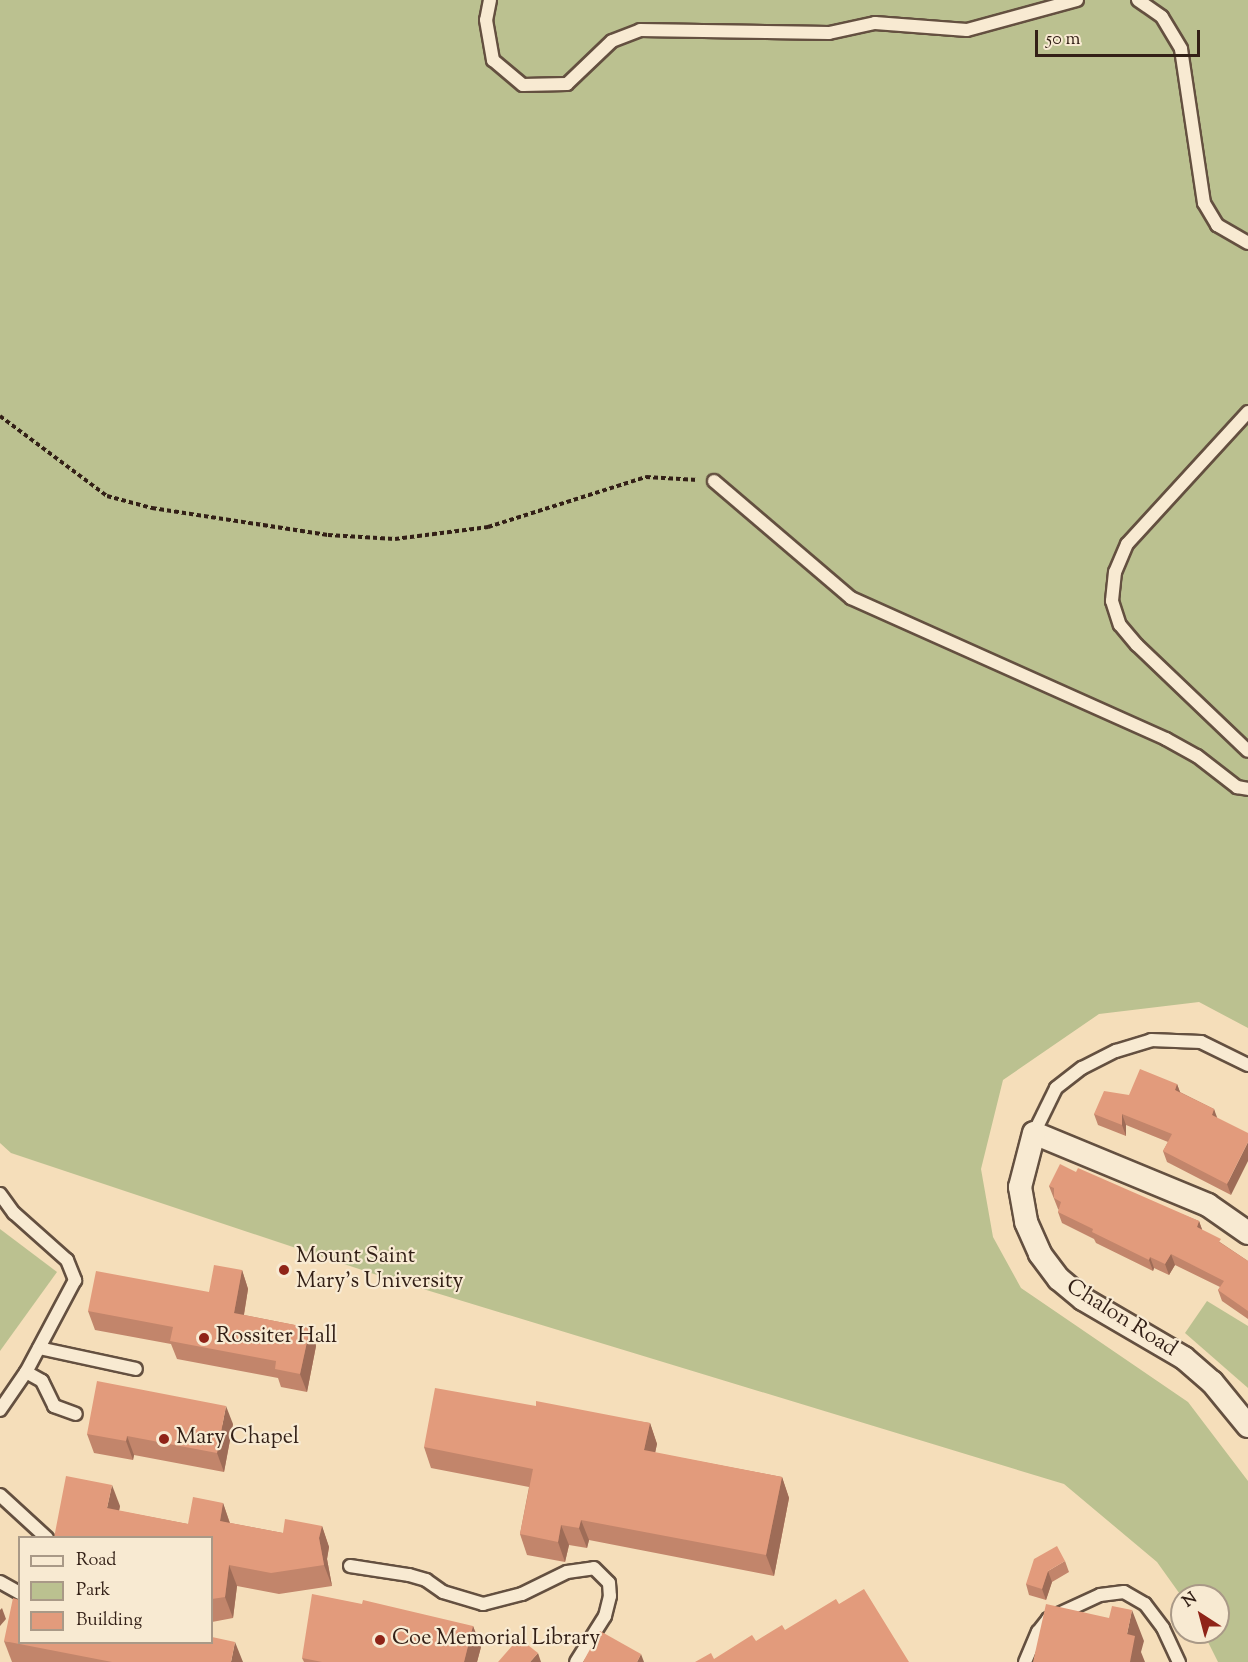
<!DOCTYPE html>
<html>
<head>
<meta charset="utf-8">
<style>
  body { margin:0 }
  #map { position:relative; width:1248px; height:1662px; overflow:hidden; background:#f5deba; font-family:"Sorts Mill Goudy",serif }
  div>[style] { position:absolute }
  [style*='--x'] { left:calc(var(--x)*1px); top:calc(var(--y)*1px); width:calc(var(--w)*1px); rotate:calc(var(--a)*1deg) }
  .green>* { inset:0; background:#bbc190 }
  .path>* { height:4px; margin-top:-2px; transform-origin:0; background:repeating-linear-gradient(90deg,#332017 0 4.5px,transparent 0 7.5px) }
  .roads { filter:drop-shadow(2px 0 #645040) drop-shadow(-2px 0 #645040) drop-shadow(0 2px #645040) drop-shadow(0 -2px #645040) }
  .service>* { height:12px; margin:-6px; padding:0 6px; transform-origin:6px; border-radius:6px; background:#f8ead2 }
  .minor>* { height:22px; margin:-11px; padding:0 11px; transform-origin:11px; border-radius:11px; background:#f8ead2 }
  .wall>* { inset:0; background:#c2856b }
  .shaded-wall>* { inset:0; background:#9e6c57 }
  .building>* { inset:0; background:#e29b7c }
  .dots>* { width:16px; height:16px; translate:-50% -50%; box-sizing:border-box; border:3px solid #f8ead2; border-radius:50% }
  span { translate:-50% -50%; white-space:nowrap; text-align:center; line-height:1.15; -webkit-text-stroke:4.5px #f8ead2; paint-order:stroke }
  .poi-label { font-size:22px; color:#332017 }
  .left { translate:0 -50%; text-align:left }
  .street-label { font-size:22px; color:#332017 }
  .legend { position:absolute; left:18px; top:1536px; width:195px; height:108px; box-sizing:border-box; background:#f8ead2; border:2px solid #a99987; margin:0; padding:8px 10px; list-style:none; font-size:18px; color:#332017 }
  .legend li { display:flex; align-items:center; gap:12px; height:30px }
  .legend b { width:30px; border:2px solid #a99987 }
  .north { position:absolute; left:1170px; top:1584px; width:60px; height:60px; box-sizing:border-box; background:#f8ead2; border:2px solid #a99987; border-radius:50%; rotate:324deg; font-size:16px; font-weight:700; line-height:24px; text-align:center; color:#332017 }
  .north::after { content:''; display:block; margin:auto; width:21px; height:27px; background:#8f2418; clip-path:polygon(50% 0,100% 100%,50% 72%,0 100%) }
  .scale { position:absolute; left:1035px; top:30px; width:165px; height:27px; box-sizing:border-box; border:3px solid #332017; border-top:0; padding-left:8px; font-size:18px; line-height:21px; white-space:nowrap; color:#332017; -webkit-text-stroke:4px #f8ead2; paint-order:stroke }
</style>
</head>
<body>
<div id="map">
  <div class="green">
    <div style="clip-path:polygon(0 0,1248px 0,1248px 1028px,1199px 1002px,1099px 1014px,1003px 1080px,981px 1169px,993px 1237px,1021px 1288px,1188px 1402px,1248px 1481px,1248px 1662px,1218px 1662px,1203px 1632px,1218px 1632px,1218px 1596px,1182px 1597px,1157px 1562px,1064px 1484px,374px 1274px,11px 1153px,0 1143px)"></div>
    <div style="clip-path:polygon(0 1229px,57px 1272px,0 1351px)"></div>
    <div style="clip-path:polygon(1207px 1301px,1248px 1326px,1248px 1388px,1185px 1333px)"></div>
  </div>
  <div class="path">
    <div style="--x:0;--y:416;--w:134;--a:36.8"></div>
    <div style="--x:107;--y:496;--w:47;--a:14.9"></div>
    <div style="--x:152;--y:508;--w:178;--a:8.7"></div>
    <div style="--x:328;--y:535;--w:67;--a:3.4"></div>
    <div style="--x:395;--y:539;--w:94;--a:-7.4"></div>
    <div style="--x:488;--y:527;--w:166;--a:-17.6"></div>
    <div style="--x:646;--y:477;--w:52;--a:3.3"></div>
  </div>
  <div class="roads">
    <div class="service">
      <div style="--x:490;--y:0;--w:20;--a:101"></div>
      <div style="--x:486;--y:20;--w:41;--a:80.1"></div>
      <div style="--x:493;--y:60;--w:39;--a:40"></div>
      <div style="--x:523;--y:85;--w:44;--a:-1.3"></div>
      <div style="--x:567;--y:84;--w:62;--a:-43.7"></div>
      <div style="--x:612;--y:41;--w:30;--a:-21"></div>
      <div style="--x:640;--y:30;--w:189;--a:0.9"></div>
      <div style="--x:829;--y:33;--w:47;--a:-12.3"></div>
      <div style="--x:875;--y:23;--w:92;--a:4.4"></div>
      <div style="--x:967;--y:30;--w:114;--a:-15.3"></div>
      <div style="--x:1138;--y:0;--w:29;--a:35"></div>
      <div style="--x:1162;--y:17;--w:37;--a:59"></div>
      <div style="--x:1181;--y:49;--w:156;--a:81.5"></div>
      <div style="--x:1204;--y:203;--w:26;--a:59"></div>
      <div style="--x:1217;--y:225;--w:36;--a:30"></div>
      <div style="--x:1248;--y:412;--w:179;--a:132.5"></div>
      <div style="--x:1127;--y:544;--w:30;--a:113"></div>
      <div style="--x:1115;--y:572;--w:29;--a:96"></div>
      <div style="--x:1112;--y:601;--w:25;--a:72"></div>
      <div style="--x:1120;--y:625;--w:26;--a:50"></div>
      <div style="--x:1137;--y:645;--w:153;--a:43.7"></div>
      <div style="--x:714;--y:481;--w:180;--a:40.5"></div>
      <div style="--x:851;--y:598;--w:345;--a:24.1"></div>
      <div style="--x:1166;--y:739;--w:35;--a:29"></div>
      <div style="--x:1197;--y:756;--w:51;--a:37.8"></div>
      <div style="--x:1237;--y:787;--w:11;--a:10"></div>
      <div style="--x:1034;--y:1133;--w:50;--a:-63.9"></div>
      <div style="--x:1056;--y:1088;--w:33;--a:-38"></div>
      <div style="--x:1082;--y:1068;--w:38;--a:-27"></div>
      <div style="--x:1116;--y:1051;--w:37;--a:-17"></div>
      <div style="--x:1151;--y:1040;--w:50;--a:2.3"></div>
      <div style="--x:1201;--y:1042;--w:52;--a:26.1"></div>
      <div style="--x:0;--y:1194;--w:24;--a:54"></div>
      <div style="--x:14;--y:1213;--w:71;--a:41.6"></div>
      <div style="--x:67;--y:1260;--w:22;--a:68"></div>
      <div style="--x:75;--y:1280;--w:104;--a:118"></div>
      <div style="--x:26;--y:1372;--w:46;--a:124.4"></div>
      <div style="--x:39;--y:1348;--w:99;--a:12.2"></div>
      <div style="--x:26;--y:1372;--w:18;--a:29"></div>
      <div style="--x:42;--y:1381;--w:28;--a:64"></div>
      <div style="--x:54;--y:1406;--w:23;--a:20"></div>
      <div style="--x:0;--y:1495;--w:64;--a:42.5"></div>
      <div style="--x:350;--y:1566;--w:60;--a:8.7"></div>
      <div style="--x:409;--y:1575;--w:18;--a:16"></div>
      <div style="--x:426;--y:1580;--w:21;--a:35"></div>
      <div style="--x:443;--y:1592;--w:42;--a:16.7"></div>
      <div style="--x:483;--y:1604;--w:40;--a:-14.4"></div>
      <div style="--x:522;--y:1594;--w:50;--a:-26.1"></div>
      <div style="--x:567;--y:1572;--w:27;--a:-8"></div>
      <div style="--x:594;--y:1568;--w:21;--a:45"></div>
      <div style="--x:609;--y:1583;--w:13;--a:86"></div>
      <div style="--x:610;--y:1596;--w:21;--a:104"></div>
      <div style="--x:605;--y:1616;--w:54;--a:122.2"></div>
      <div style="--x:0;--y:1582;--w:23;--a:29"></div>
      <div style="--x:1025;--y:1662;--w:33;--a:-67"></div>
      <div style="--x:1038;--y:1632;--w:16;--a:-52"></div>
      <div style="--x:1048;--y:1619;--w:57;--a:-24.8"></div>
      <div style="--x:1100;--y:1595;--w:24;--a:-7"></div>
      <div style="--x:1124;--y:1592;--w:24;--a:30"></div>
      <div style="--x:1145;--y:1604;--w:30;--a:53"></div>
      <div style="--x:1163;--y:1628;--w:38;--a:65"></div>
    </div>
    <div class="minor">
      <div style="--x:1248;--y:1233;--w:49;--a:-145"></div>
      <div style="--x:1208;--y:1205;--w:188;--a:-157.5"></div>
      <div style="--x:1034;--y:1133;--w:56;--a:104.5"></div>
      <div style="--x:1020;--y:1187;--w:36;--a:80"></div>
      <div style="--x:1026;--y:1222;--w:35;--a:66"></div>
      <div style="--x:1040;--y:1254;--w:31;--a:53"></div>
      <div style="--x:1059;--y:1279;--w:31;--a:40"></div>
      <div style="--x:1083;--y:1299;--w:117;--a:30.3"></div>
      <div style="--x:1184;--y:1358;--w:37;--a:41"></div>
      <div style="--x:1212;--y:1382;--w:57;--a:50.7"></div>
    </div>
  </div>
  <div class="wall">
    <div style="clip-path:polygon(1177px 1084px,1180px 1092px,1214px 1109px,1231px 1195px,1167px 1162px,1163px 1151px,1168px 1142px,1126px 1125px,1126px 1136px,1098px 1125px,1094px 1114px,1129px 1095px)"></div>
    <div style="clip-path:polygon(1076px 1172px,1199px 1221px,1202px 1230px,1248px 1261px,1248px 1319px,1222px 1301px,1218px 1290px,1220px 1287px,1175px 1265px,1169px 1275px,1154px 1268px,1153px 1271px,1096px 1243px,1094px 1239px,1062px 1223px,1058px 1212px,1059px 1210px,1058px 1209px,1049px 1186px)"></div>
    <div style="clip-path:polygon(242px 1270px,248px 1289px,244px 1315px,310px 1328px,316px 1346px,307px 1392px,281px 1387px,278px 1378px,177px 1359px,171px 1344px,95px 1330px,88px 1311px,209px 1292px)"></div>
    <div style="clip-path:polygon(536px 1406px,650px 1423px,657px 1444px,655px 1453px,782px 1477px,789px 1498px,774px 1576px,589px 1540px,587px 1548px,569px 1545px,565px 1562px,527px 1555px,520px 1534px,529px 1487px,431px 1468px,424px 1447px)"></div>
    <div style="clip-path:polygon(233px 1424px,224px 1472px,134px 1455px,133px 1460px,94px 1453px,87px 1434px)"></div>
    <div style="clip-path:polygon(223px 1503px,230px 1523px,283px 1533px,322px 1526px,329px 1547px,327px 1559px,332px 1586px,279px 1594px,237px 1586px,233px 1618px,212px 1622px,212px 1538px,54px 1538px,120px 1506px,119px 1511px,188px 1524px)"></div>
    <div style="clip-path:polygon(1065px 1561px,1069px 1572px,1052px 1582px,1046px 1600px,1029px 1595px,1026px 1584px)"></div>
    <div style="clip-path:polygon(473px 1626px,481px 1647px,477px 1662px,304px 1662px,302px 1658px)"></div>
    <div style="clip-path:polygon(4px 1641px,243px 1662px,12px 1662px)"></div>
  </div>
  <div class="shaded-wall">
    <div style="clip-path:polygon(1177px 1084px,1181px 1095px,1175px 1090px)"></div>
    <div style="clip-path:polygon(1214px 1109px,1218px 1120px,1212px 1115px)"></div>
    <div style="clip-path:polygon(1122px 1114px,1126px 1125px,1126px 1136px,1122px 1125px)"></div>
    <div style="clip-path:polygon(1248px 1142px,1248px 1161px,1231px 1195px,1227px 1184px)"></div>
    <div style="clip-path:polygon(1199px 1221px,1203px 1232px,1197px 1227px)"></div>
    <div style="clip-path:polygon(1171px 1254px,1175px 1265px,1169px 1275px,1165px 1264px)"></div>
    <div style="clip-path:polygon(1150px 1257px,1154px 1268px,1153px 1271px,1149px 1260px)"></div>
    <div style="clip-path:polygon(242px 1270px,248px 1289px,241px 1332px,234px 1313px)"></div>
    <div style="clip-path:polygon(310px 1328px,316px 1346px,307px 1392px,300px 1374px)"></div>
    <div style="clip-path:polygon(226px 1406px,233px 1424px,224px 1472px,217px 1453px)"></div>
    <div style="clip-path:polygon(650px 1423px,657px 1444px,651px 1471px,644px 1450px)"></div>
    <div style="clip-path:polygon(127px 1436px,134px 1455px,133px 1460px,126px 1441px)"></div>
    <div style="clip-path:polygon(782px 1477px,789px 1498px,774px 1576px,766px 1555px)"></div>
    <div style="clip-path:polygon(112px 1485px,120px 1506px,115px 1529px,107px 1508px)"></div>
    <div style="clip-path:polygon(223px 1503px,230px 1524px,220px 1521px)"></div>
    <div style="clip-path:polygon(581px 1520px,589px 1540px,587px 1548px,579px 1528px)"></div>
    <div style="clip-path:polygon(561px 1525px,569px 1545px,565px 1562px,558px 1542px)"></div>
    <div style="clip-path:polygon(322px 1526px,329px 1547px,327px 1559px,332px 1586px,324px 1565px,319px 1538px)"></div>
    <div style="clip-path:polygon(229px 1565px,237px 1586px,233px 1618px,225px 1597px)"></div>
    <div style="clip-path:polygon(1048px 1571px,1052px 1582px,1046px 1600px,1042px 1589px)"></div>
    <div style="clip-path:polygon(2px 1608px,6px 1619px,0 1626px,0 1610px)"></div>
    <div style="clip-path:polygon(1132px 1610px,1144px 1641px,1141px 1652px,1145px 1662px,1130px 1662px,1127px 1634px)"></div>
    <div style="clip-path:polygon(473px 1626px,481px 1647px,477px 1662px,464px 1662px)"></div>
    <div style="clip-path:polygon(235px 1642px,243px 1662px,231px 1662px)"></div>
    <div style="clip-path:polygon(538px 1653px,541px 1662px,530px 1662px)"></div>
    <div style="clip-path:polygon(641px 1654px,644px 1662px,637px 1662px)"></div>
  </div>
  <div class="building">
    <div style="clip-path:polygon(1140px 1069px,1177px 1084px,1175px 1090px,1214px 1109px,1212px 1115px,1248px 1133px,1248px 1142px,1227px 1184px,1163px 1151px,1172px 1134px,1122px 1114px,1122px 1125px,1094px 1114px,1104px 1091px,1129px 1095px)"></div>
    <div style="clip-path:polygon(1060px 1164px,1076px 1172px,1078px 1168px,1199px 1221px,1197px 1227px,1221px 1239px,1219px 1242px,1248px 1261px,1248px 1311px,1218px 1290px,1224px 1281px,1171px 1254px,1165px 1264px,1150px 1257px,1149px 1260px,1092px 1232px,1093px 1229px,1058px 1212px,1061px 1202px,1054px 1198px,1054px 1188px,1049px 1186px)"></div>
    <div style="clip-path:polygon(214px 1265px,242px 1270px,234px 1313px,310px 1328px,300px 1374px,275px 1369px,276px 1361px,170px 1341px,173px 1327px,88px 1311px,96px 1271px,209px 1292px)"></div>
    <div style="clip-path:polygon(97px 1381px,226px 1406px,217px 1453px,127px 1436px,126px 1441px,87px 1434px)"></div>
    <div style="clip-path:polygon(435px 1388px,536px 1406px,536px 1401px,650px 1423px,644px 1450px,782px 1477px,766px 1555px,581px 1520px,579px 1528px,561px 1525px,558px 1542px,520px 1534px,533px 1469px,424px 1447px)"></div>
    <div style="clip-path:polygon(66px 1476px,112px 1485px,107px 1508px,188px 1524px,193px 1497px,223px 1503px,220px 1521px,283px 1533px,285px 1519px,322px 1526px,319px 1538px,324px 1565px,271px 1573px,229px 1565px,225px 1597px,212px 1599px,212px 1538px,54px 1538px)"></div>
    <div style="clip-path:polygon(1057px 1546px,1065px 1561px,1048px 1571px,1042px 1589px,1026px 1584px,1034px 1559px)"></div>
    <div style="clip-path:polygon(864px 1589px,909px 1662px,695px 1662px,711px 1653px,714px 1659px,752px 1635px,756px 1641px,782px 1625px,785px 1630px,836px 1599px,839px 1604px)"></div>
    <div style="clip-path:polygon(312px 1594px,362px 1604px,363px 1600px,473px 1626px,464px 1662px,322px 1662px,302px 1658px)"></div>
    <div style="clip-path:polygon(13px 1598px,20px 1600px,20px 1642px,212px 1642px,212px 1637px,235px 1642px,231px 1662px,112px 1662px,4px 1641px)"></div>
    <div style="clip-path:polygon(1046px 1604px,1109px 1618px,1112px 1606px,1132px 1610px,1127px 1634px,1135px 1636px,1130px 1662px,1033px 1662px)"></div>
    <div style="clip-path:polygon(600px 1631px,641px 1654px,637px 1662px,583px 1662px)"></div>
    <div style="clip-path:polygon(519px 1638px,538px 1653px,530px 1662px,498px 1662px)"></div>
  </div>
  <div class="dots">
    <div style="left:284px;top:1270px;background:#8f2418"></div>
    <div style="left:204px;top:1338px;background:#8f2418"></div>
    <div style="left:164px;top:1439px;background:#8f2418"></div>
    <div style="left:380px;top:1640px;background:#8f2418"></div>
  </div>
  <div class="poi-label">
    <span class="left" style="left:296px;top:1270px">Mount Saint<br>Mary's University</span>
    <span class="left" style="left:216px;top:1338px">Rossiter Hall</span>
    <span class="left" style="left:176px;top:1439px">Mary Chapel</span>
    <span class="left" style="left:392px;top:1640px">Coe Memorial Library</span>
  </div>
  <div class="street-label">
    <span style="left:1121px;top:1319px;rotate:32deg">Chalon Road</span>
  </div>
  <ul class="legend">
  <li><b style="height:8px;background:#f8ead2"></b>Road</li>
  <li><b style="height:16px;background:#bbc190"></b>Park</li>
  <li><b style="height:16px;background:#e29b7c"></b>Building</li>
  </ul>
  <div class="north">N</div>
  <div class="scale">50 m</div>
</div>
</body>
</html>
